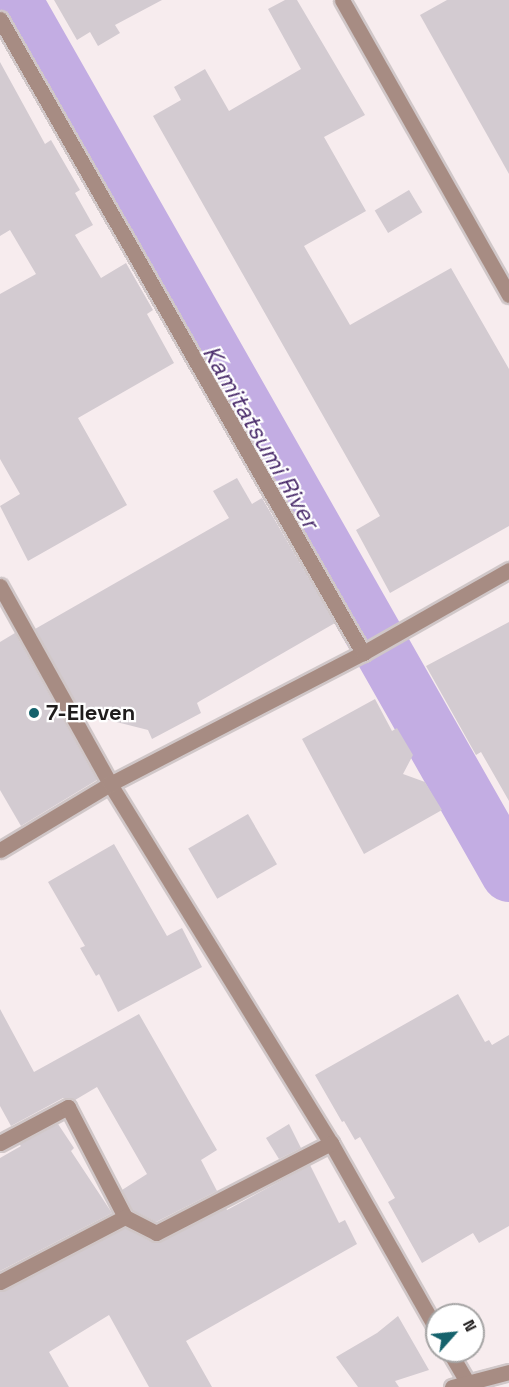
<!DOCTYPE html>
<html>
<head>
<meta charset="utf-8">
<style>
  body { margin:0 }
  #map { position:relative; width:509px; height:1387px; overflow:hidden; background:#f7ecee; font-family:"Space Grotesk",sans-serif }
  div>[style] { position:absolute }
  [style*='--x'] { left:calc(var(--x)*1px); top:calc(var(--y)*1px); width:calc(var(--w)*1px); rotate:calc(var(--a)*1deg) }
  .river>* { height:57px; margin:-28.5px; padding:0 28.5px; transform-origin:28.5px; border-radius:28.5px; background:#c3ade3 }
  .building>* { inset:0; background:#d3cbd1; transform-origin:0 0 }
  .roads { filter:drop-shadow(2px 0 #d0c7c8) drop-shadow(-2px 0 #d0c7c8) drop-shadow(0 2px #d0c7c8) drop-shadow(0 -2px #d0c7c8) }
  .minor>* { height:15px; margin:-7.5px; padding:0 7.5px; transform-origin:7.5px; border-radius:7.5px; background:#a78c83 }
  .dots>* { width:16px; height:16px; translate:-50% -50%; box-sizing:border-box; border:3px solid #fff; border-radius:50% }
  span { translate:-50% -50%; white-space:nowrap; text-align:center; line-height:1.15; -webkit-text-stroke:4.5px #fff; paint-order:stroke }
  .poi-label { font-size:22px; color:#1f1c1c; font-weight:700 }
  .left { translate:0 -50%; text-align:left }
  .water-label { font-size:24px; color:#4b2d6c; font-style:italic }
  .north { position:absolute; left:425px; top:1303px; width:60px; height:60px; box-sizing:border-box; background:#fff; border:2px solid #a5a4a4; border-radius:50%; rotate:63deg; font-size:16px; font-weight:700; line-height:24px; text-align:center; color:#1f1c1c }
  .north::after { content:''; display:block; margin:auto; width:21px; height:27px; background:#15626c; clip-path:polygon(50% 0,100% 100%,50% 72%,0 100%) }
</style>
</head>
<body>
<div id="map">
  <div class="river">
    <div style="--x:13;--y:0;--w:1004;--a:60.4"></div>
  </div>
  <div class="building">
    <div style="clip-path:polygon(54px 0,162px 0,115px 25px,120px 33px,98px 46px,90px 32px,77px 40px)"></div>
    <div style="clip-path:polygon(285px 0,297px 0,365px 115px,324px 137px,366px 211px,304px 246px,350px 325px,451px 268px,509px 369px,509px 526px,390px 593px,356px 530px,380px 516px,153px 116px,181px 100px,174px 87px,205px 69px,229px 111px,301px 69px,268px 9px)"></div>
    <div style="clip-path:polygon(447px 0,509px 0,509px 174px,420px 15px)"></div>
    <div style="clip-path:polygon(0 62px,45px 144px,51px 140px,80px 190px,75px 193px,93px 225px,75px 235px,101px 278px,126px 263px,153px 310px,147px 314px,174px 363px,78px 418px,127px 505px,28px 561px,0 506px,20px 494px,0 459px,0 294px,36px 274px,10px 230px,0 236px)"></div>
    <div style="left:409px;top:190px;width:26px;height:40px;rotate:59deg"></div>
    <div style="clip-path:polygon(237px 478px,252px 504px,262px 498px,335px 623px,200px 701px,197px 703px,201px 713px,152px 739px,148px 730px,81px 713px,35px 629px,229px 518px,213px 491px)"></div>
    <div style="clip-path:polygon(509px 622px,509px 801px,481px 752px,476px 755px,426px 666px)"></div>
    <div style="clip-path:polygon(15px 633px,97px 780px,21px 826px,0 790px,0 642px)"></div>
    <div style="clip-path:polygon(375px 699px,392px 731px,397px 728px,413px 755px,403px 774px,425px 782px,442px 810px,364px 854px,302px 739px)"></div>
    <div style="left:248px;top:814px;width:58px;height:69px;rotate:60deg"></div>
    <div style="clip-path:polygon(114px 844px,167px 936px,182px 928px,202px 967px,118px 1012px,99px 974px,96px 976px,80px 948px,85px 946px,48px 882px)"></div>
    <div style="clip-path:polygon(458px 994px,485px 1042px,489px 1040px,492px 1045px,509px 1035px,509px 1226px,479px 1243px,473px 1233px,422px 1263px,388px 1202px,395px 1198px,360px 1137px,355px 1140px,344px 1121px,342px 1122px,315px 1075px)"></div>
    <div style="clip-path:polygon(0 1009px,34px 1072px,139px 1014px,217px 1150px,201px 1160px,217px 1191px,156px 1222px,132px 1210px,122px 1190px,147px 1174px,97px 1087px,75px 1100px,63px 1098px,11px 1126px,0 1106px)"></div>
    <div style="clip-path:polygon(58px 1124px,74px 1148px,71px 1151px,112px 1213px,0 1271px,0 1158px,21px 1146px,19px 1144px)"></div>
    <div style="clip-path:polygon(289px 1124px,301px 1148px,279px 1159px,266px 1138px)"></div>
    <div style="clip-path:polygon(310px 1165px,339px 1223px,345px 1220px,357px 1244px,186px 1341px,212px 1387px,149px 1387px,109px 1315px,49px 1352px,69px 1387px,0 1387px,0 1292px,125px 1228px,152px 1242px,160px 1242px,226px 1208px,227px 1210px)"></div>
    <div style="clip-path:polygon(398px 1316px,429px 1370px,395px 1381px,399px 1387px,358px 1387px,336px 1357px,377px 1333px)"></div>
  </div>
  <div class="roads">
    <div class="minor">
      <div style="--x:342;--y:0;--w:339;--a:60.5"></div>
      <div style="--x:0;--y:19;--w:731;--a:60.21"></div>
      <div style="--x:0;--y:586;--w:227;--a:60.9"></div>
      <div style="--x:110;--y:784;--w:422;--a:58.4"></div>
      <div style="--x:331;--y:1143;--w:215;--a:60.5"></div>
      <div style="--x:0;--y:850;--w:128;--a:-31"></div>
      <div style="--x:110;--y:784;--w:285;--a:-27.4"></div>
      <div style="--x:363;--y:653;--w:168;--a:-29.6"></div>
      <div style="--x:0;--y:1143;--w:77;--a:-27.9"></div>
      <div style="--x:68;--y:1107;--w:124;--a:62.6"></div>
      <div style="--x:125;--y:1217;--w:35;--a:27"></div>
      <div style="--x:156;--y:1233;--w:197;--a:-27.2"></div>
      <div style="--x:0;--y:1282;--w:141;--a:-27.5"></div>
      <div style="--x:449;--y:1351;--w:42;--a:59.7"></div>
      <div style="--x:452;--y:1387;--w:59;--a:-14.7"></div>
    </div>
  </div>
  <div class="dots">
    <div style="left:34px;top:713px;background:#15626c"></div>
  </div>
  <div class="poi-label">
    <span class="left" style="left:46px;top:713px">7-Eleven</span>
  </div>
  <div class="water-label">
    <span style="left:261px;top:437px;rotate:60deg">Kamitatsumi River</span>
  </div>
  <div class="north">N</div>
</div>
</body>
</html>
